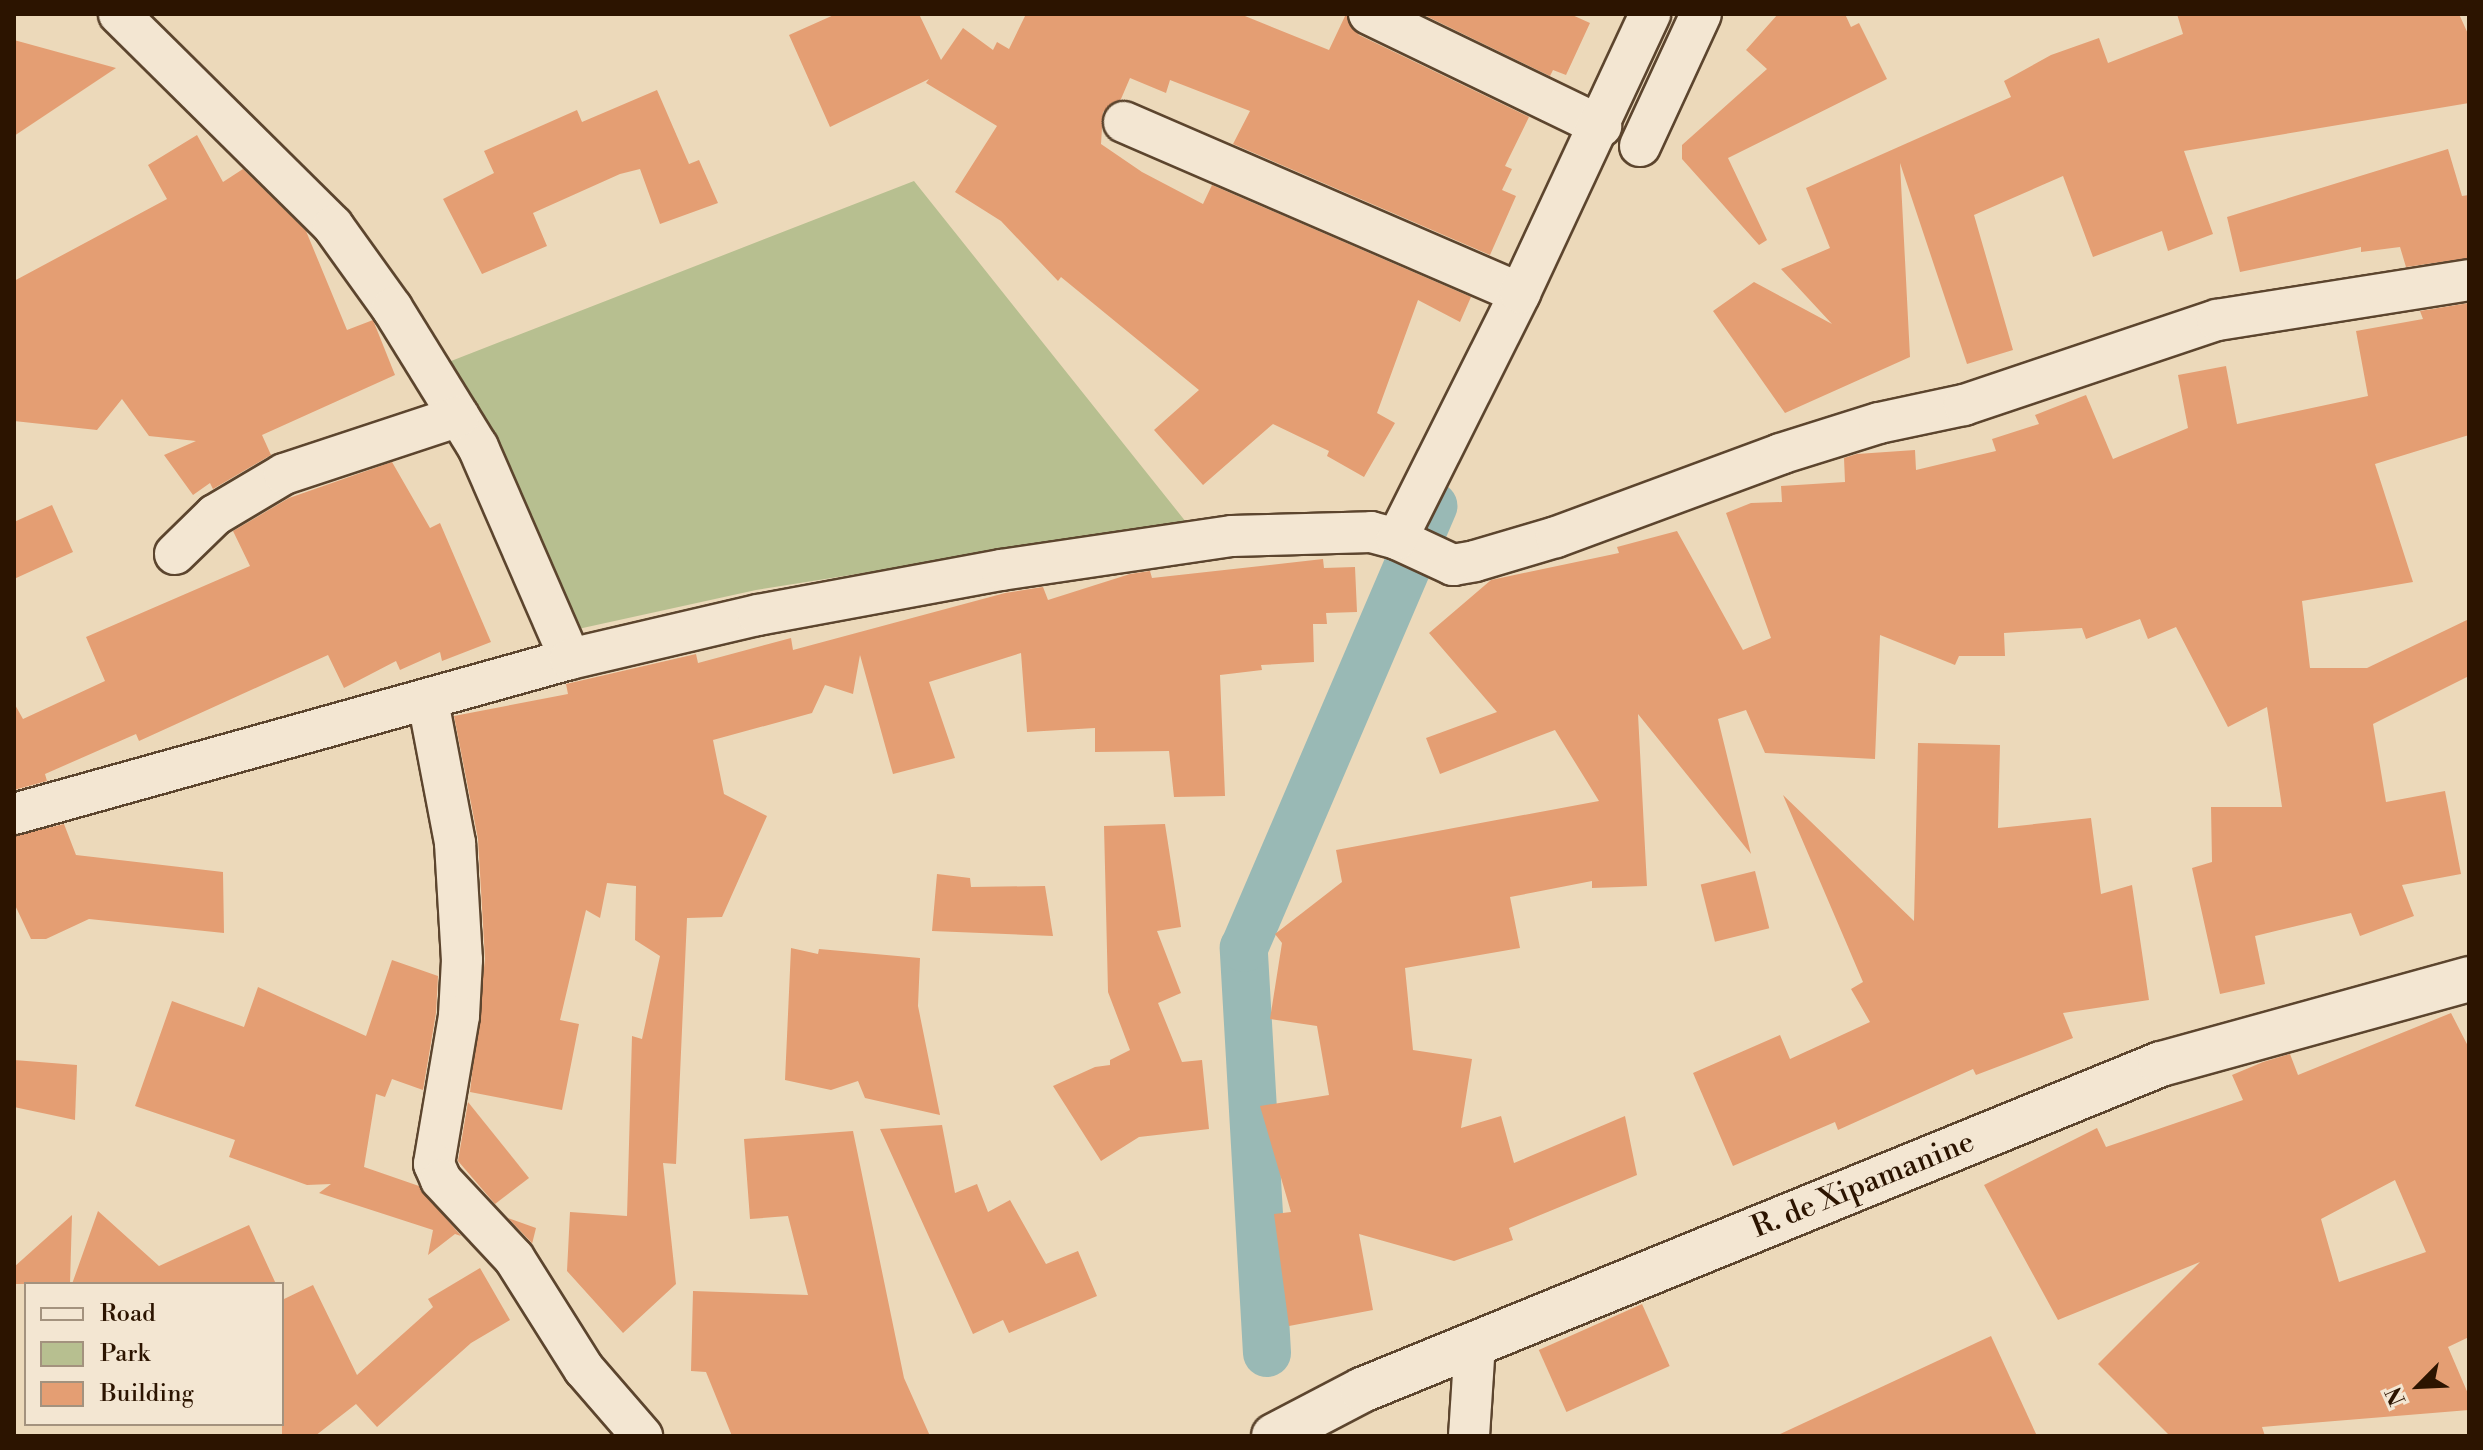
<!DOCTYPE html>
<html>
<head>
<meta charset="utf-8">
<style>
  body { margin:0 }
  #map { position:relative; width:2483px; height:1450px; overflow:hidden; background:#ecd9ba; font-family:"Libre Bodoni",serif }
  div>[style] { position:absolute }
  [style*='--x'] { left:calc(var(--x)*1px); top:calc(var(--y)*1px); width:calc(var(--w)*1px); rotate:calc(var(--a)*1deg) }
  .green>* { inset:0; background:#b7bf90 }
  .canal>* { height:48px; margin:-24px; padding:0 24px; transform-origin:24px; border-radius:24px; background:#99b9b5 }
  .building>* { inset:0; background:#e49e73; transform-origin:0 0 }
  .roads { filter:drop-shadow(2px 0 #5c452e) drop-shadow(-2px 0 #5c452e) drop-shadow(0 2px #5c452e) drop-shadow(0 -2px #5c452e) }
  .street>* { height:40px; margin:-20px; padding:0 20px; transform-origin:20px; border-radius:20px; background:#f3e6d2 }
  .secondary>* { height:44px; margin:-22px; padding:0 22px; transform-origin:22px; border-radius:22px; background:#f3e6d2 }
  span { translate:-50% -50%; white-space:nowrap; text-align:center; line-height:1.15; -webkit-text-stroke:8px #f3e6d2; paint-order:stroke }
  .street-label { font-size:30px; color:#2c1400 }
  .frame { position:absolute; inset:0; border:16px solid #2c1400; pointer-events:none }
  .legend { position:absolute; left:24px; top:1282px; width:260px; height:144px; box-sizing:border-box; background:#f3e6d2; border:2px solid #a3927e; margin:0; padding:10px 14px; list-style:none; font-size:24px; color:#2c1400 }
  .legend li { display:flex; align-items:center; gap:16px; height:40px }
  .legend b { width:40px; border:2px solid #a3927e }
  .north { position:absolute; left:2379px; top:1346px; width:80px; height:80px; -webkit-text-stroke:6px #f3e6d2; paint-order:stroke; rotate:246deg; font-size:22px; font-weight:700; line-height:32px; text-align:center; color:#2c1400 }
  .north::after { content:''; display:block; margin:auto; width:28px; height:36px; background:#2c1400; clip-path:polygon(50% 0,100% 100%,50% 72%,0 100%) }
</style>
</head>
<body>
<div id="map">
  <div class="green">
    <div style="clip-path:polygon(914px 181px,1186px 522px,756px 590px,537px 638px,446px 363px)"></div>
  </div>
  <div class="canal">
    <div style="--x:1267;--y:1353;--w:406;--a:-93.3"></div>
    <div style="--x:1244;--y:948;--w:481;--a:-66.8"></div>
  </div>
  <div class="building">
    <div style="clip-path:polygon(836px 14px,919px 14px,941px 60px,963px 28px,993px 50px,997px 42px,1009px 49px,1026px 14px,1240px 14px,1329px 50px,1346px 14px,1359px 35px,1529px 117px,1505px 166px,1512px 169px,1502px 190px,1516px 196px,1490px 255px,1233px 144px,1250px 111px,1170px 80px,1166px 93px,1130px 78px,1121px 99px,1103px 112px,1101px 144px,1142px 172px,1203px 204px,1212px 185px,1471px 297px,1460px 322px,1418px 300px,1377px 413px,1395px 423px,1364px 477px,1327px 456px,1329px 451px,1273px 424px,1203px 485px,1154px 430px,1199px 390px,1061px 277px,1058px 281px,1001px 221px,955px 192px,997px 126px,926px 83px,929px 79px,830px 127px,789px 35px)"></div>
    <div style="clip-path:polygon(1422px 14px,1570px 14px,1590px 23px,1566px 75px,1553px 70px,1550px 76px)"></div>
    <div style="clip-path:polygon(1778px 14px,1845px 14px,1851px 27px,1859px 23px,1887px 79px,1728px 158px,1767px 240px,1759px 245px,1682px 159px,1682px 145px,1767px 69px,1746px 50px)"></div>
    <div style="clip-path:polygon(2177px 14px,2459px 14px,2469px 36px,2469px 103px,2184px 151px,2213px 234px,2168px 251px,2162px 231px,2093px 257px,2063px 176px,1974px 215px,2013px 350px,1967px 364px,1900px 163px,1910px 357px,1785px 413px,1713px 311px,1754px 282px,1832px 324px,1781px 269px,1830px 248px,1806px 188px,2011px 97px,2004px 81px,2051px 55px,2099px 38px,2108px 63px,2183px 34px)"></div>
    <div style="clip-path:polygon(14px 40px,116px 68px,14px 136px)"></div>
    <div style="clip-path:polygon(657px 90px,689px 164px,699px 160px,718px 203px,660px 224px,640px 169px,620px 174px,533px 213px,547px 246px,482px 274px,443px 199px,494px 173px,484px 151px,577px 110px,582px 122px)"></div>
    <div style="clip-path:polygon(197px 135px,223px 182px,243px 169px,306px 231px,347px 330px,373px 320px,395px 375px,262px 435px,271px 455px,213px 489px,210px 483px,193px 495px,164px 455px,196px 441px,149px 436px,122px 399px,97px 430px,14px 421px,14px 281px,167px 199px,148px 165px)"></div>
    <div style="clip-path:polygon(2448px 149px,2462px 196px,2469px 195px,2469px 258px,2406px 267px,2400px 247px,2361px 252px,2361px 247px,2240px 272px,2227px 217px)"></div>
    <div style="clip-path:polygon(2469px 303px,2469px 435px,2375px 464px,2413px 582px,2302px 601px,2310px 668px,2367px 668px,2469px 619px,2469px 676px,2373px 724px,2386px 802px,2445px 791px,2461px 874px,2402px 885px,2414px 916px,2360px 936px,2351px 913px,2255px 936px,2265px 984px,2220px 994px,2192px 868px,2212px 862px,2211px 807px,2282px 807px,2267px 707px,2228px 727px,2176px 627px,2148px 639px,2140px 619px,2086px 639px,2082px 628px,2004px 633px,2005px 656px,1959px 656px,1955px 665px,1880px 635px,1875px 759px,1765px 753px,1746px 710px,1718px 719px,1751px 854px,1638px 714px,1647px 886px,1592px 888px,1592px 881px,1510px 897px,1520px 948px,1405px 968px,1413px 1050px,1472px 1059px,1461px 1128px,1501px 1116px,1514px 1163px,1625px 1116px,1637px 1175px,1509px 1228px,1513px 1240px,1454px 1261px,1359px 1234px,1373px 1310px,1289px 1326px,1274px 1214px,1291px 1212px,1260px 1106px,1329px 1095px,1317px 1026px,1270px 1019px,1282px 943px,1275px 934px,1342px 882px,1336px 850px,1599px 801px,1555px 730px,1440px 774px,1426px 738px,1497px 712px,1429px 633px,1491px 580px,1619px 553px,1617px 547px,1677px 531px,1743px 650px,1771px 638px,1726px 513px,1751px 503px,1782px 502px,1781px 486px,1845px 482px,1844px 458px,1857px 454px,1915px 450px,1916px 470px,1996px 451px,1992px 439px,2039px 424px,2035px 415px,2086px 395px,2113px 459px,2188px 428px,2178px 375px,2226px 366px,2237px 424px,2368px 396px,2356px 331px,2423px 319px,2420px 311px)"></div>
    <div style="clip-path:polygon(392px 462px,430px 528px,440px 523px,491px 642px,442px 661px,440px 652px,400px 670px,396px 661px,344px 688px,328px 655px,139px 741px,136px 734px,45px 774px,47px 781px,14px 790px,14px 703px,23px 719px,105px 681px,86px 637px,250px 566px,233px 531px,289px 498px)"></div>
    <div style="clip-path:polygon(52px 505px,73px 552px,14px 579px,14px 522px)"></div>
    <div style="clip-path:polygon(1323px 559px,1324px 568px,1355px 567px,1357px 612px,1326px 613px,1327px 624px,1313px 624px,1314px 662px,1261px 665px,1262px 670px,1220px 675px,1225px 796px,1174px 797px,1169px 751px,1095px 752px,1095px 728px,1027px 732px,1021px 653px,929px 682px,955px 758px,893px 774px,860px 655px,853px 694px,825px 685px,812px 713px,713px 740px,724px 794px,767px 816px,722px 917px,687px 918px,676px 1164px,663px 1163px,676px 1284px,623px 1333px,567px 1271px,570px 1212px,627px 1216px,632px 1036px,642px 1039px,660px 956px,635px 940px,636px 886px,607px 883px,600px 918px,586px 910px,560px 1020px,579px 1024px,562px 1110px,470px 1092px,485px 959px,478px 839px,454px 716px,568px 694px,566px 684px,696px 654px,698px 663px,791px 638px,793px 650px,1005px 593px,1043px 587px,1048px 600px,1130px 574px,1150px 571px,1152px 578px)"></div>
    <div style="clip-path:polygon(1918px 743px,2000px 745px,1998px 828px,2091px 818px,2101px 894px,2132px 885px,2149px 1000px,2063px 1013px,2073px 1038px,1976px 1075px,1973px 1069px,1838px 1130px,1835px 1122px,1733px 1166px,1693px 1073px,1780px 1035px,1790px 1059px,1870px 1022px,1851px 989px,1863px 982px,1783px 795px,1914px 921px)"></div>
    <div style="clip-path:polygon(64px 824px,76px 855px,223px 872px,224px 933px,89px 919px,46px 939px,31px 939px,14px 903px,14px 836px)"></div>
    <div style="clip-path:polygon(1165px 824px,1181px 927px,1157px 931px,1181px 993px,1158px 1003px,1182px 1062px,1202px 1060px,1209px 1129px,1139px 1137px,1101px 1161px,1053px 1086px,1095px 1067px,1110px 1065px,1110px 1060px,1130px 1050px,1108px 992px,1104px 826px)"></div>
    <div style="left:1755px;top:871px;width:59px;height:56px;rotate:76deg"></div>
    <div style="clip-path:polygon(937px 874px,970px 878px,971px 887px,1045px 886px,1053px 936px,932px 931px)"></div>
    <div style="clip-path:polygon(791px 948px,818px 954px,819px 949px,920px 958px,918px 1006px,940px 1115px,865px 1098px,858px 1081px,831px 1090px,785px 1080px)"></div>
    <div style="clip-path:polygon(392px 960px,438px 976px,436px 1013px,423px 1090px,392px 1079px,385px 1097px,376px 1094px,364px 1167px,419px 1186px,461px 1236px,455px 1234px,428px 1255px,433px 1230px,319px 1193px,331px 1184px,307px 1185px,229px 1157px,235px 1140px,135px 1106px,172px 1001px,244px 1027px,258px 987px,366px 1036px)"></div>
    <div style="clip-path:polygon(evenodd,2451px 1013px,2469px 1048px,2469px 1337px,2448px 1347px,2469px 1396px,2469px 1410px,2262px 1427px,2265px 1436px,2170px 1436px,2098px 1364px,2200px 1262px,2058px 1320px,1984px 1185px,2097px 1128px,2106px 1147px,2243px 1100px,2232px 1075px,2263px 1062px,2290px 1054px,2298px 1075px,2451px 1013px,2395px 1180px,2426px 1252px,2339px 1282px,2321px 1219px,2395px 1180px)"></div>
    <div style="clip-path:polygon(14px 1060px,77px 1065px,75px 1120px,14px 1107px)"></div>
    <div style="clip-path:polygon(468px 1102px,529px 1178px,495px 1204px,458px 1161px)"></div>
    <div style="clip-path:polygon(942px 1125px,955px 1193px,977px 1184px,988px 1212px,1010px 1200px,1046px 1264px,1078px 1251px,1097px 1296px,1009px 1333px,1003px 1320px,973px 1334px,880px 1129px)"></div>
    <div style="clip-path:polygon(853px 1131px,904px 1378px,930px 1436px,732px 1436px,706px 1372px,691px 1371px,693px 1291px,808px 1295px,788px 1216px,750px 1219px,744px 1139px)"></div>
    <div style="clip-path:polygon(98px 1211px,159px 1266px,249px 1225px,276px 1284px,72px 1284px)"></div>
    <div style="clip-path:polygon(72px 1215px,70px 1284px,14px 1284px,14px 1267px)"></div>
    <div style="clip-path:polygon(508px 1218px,536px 1228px,532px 1244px,531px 1242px)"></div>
    <div style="clip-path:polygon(480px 1268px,510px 1320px,471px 1343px,377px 1427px,356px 1404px,315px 1436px,282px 1436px,282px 1300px,313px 1285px,357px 1375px,433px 1307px,428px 1299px)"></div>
    <div style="left:1642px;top:1304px;width:68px;height:113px;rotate:66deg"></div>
    <div style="clip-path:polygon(1991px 1336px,2037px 1436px,1776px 1436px)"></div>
  </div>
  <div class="roads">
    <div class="street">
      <div style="--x:119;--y:14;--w:301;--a:44.7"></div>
      <div style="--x:333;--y:226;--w:101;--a:54.3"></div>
      <div style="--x:392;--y:308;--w:163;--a:58.3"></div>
      <div style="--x:478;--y:447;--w:231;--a:66.5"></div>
      <div style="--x:1369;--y:14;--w:258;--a:25.8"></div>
      <div style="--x:1124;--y:122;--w:431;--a:23.4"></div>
      <div style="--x:1640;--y:146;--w:145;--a:-65.2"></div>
      <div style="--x:1397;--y:539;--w:62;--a:24.9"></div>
      <div style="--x:1453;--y:565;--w:22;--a:-10"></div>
      <div style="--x:1475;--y:561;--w:84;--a:-16.5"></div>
      <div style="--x:1556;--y:537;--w:239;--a:-20.3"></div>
      <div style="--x:1780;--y:454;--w:104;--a:-17.4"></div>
      <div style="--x:1879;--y:423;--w:87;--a:-12"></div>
      <div style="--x:1964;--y:405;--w:267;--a:-18.6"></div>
      <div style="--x:2217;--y:320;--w:255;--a:-9"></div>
      <div style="--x:175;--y:554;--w:56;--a:-44.3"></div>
      <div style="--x:215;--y:515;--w:80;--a:-30.7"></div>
      <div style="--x:284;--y:474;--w:184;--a:-18.3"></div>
      <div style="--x:428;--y:701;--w:145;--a:79.2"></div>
      <div style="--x:455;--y:843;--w:117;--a:86.6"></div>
      <div style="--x:462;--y:960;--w:56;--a:93.1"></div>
      <div style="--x:459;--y:1016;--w:150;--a:99.6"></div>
      <div style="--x:434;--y:1164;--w:17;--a:66"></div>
      <div style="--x:441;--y:1180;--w:107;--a:46.9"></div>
      <div style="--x:514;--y:1258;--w:131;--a:57.8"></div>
      <div style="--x:584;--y:1369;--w:89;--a:49.1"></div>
      <div style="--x:14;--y:814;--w:577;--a:-15.58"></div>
      <div style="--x:570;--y:659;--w:193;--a:-13.2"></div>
      <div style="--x:758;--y:615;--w:247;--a:-10.5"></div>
      <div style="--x:1001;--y:570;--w:233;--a:-8.4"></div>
      <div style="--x:1232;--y:536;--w:139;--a:-1.6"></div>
      <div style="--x:1371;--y:532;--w:27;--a:15"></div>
      <div style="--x:1397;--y:539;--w:275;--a:-63.4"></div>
      <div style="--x:1520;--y:293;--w:308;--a:-65"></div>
      <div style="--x:1469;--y:1436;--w:93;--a:-86.3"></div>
    </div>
    <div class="secondary">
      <div style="--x:1274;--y:1436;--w:99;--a:-27.6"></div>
      <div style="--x:1362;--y:1390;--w:863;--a:-22.2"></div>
      <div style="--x:2161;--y:1064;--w:320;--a:-15.4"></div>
    </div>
  </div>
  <div class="street-label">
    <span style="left:1863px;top:1185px;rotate:-22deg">R. de Xipamanine</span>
  </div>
  <div class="frame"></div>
  <ul class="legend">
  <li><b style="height:10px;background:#f3e6d2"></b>Road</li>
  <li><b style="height:22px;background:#b7bf90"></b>Park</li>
  <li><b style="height:22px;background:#e49e73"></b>Building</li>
  </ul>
  <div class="north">N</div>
</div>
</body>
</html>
